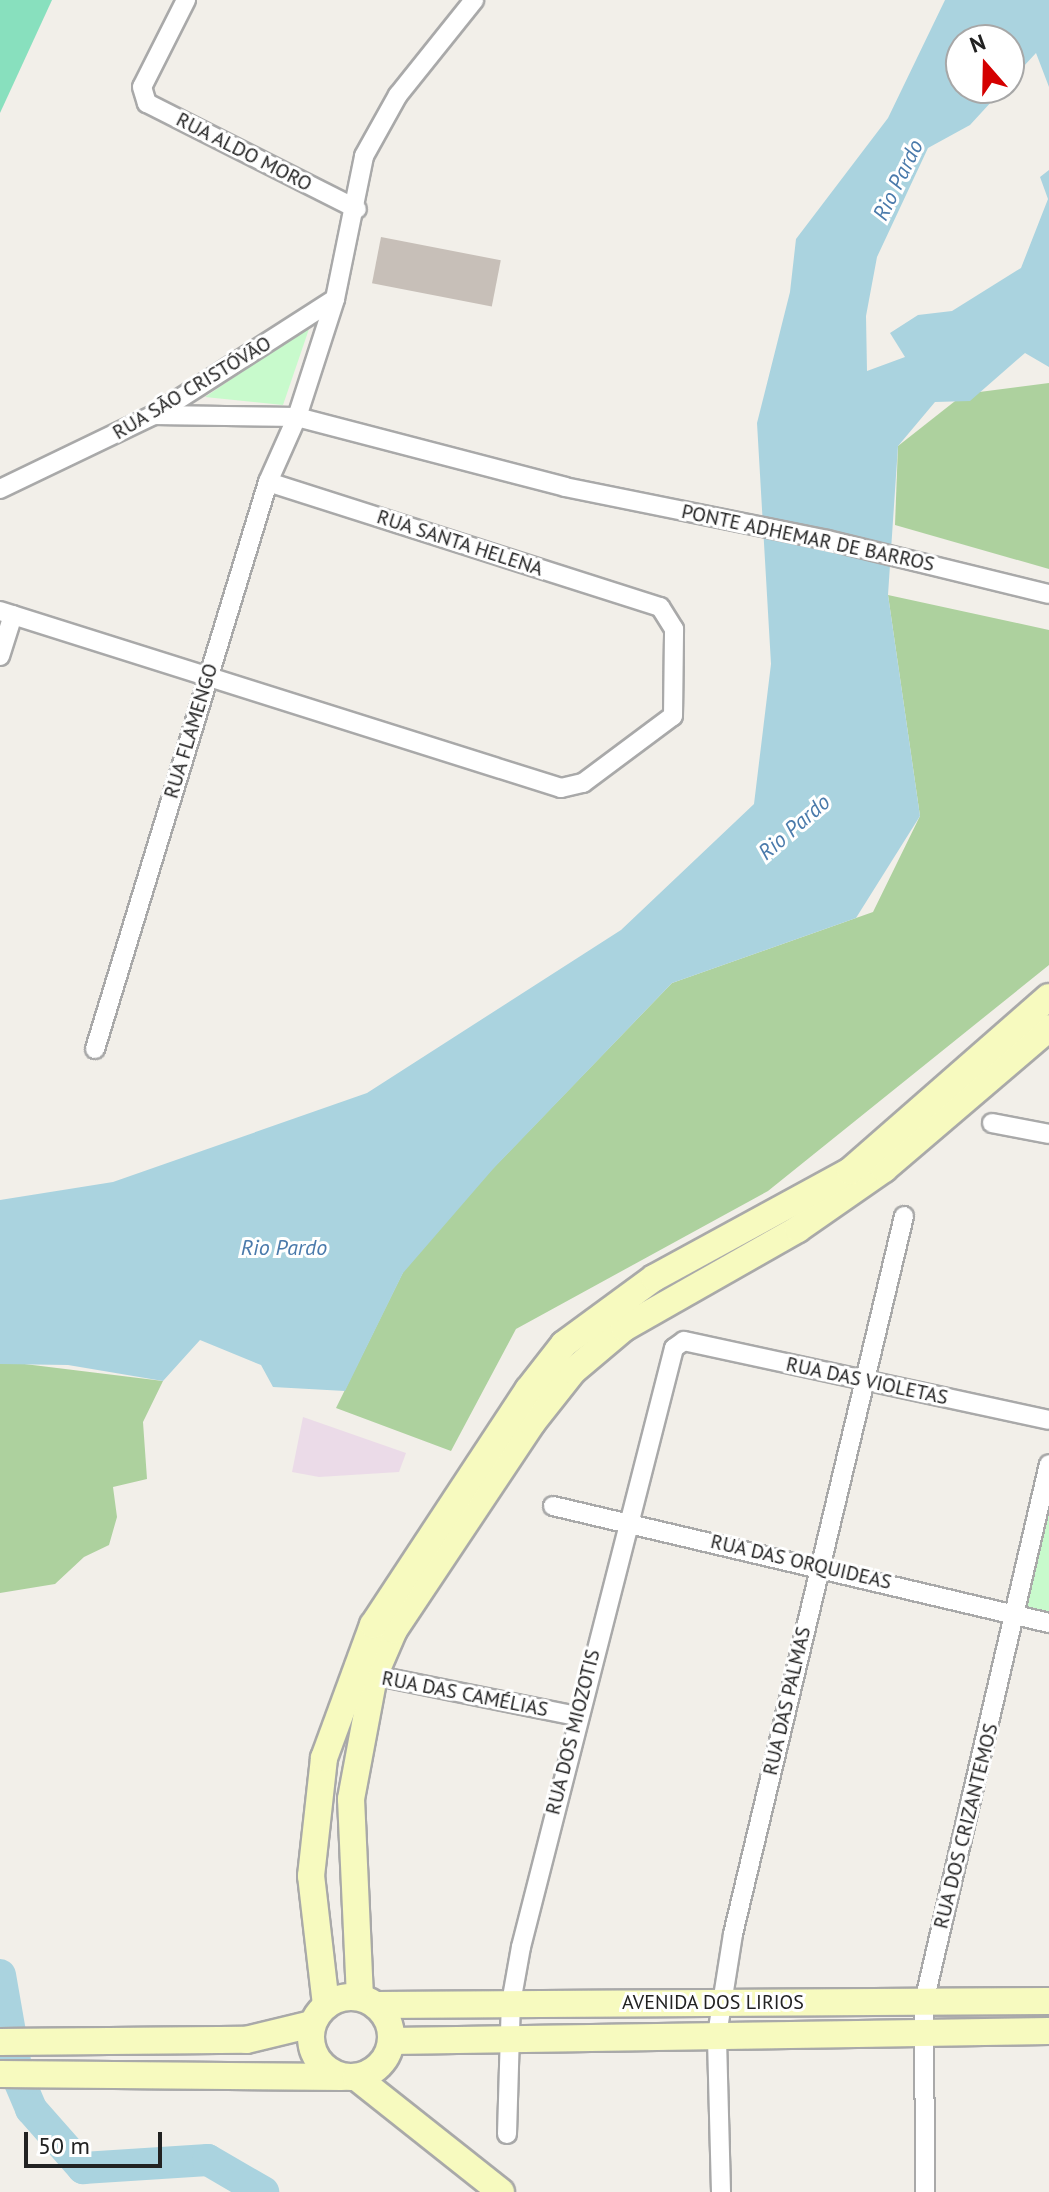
<!DOCTYPE html>
<html>
<head>
<meta charset="utf-8">
<style>
  body { margin:0 }
  #map { position:relative; width:1049px; height:2192px; overflow:hidden; background:#f2efe9; font-family:"PT Sans",sans-serif }
  div>[style] { position:absolute }
  [style*='--x'] { left:calc(var(--x)*1px); top:calc(var(--y)*1px); width:calc(var(--w)*1px); rotate:calc(var(--a)*1deg) }
  .industrial>* { inset:0; background:#ebdbe8 }
  .forest>* { inset:0; background:#add19e }
  .park>* { inset:0; background:#c8facc }
  .pitch>* { inset:0; background:#88e0be }
  .water>* { inset:0; background:#aad3df }
  .river>* { height:32px; margin:-16px; padding:0 16px; transform-origin:16px; border-radius:16px; background:#aad3df }
  .building>* { inset:0; background:#c7bfb8; transform-origin:0 0 }
  .roads { filter:drop-shadow(2px 0 #a9a9a9) drop-shadow(-2px 0 #a9a9a9) drop-shadow(0 2px #a9a9a9) drop-shadow(0 -2px #a9a9a9) }
  .street>* { height:18px; margin:-9px; padding:0 9px; transform-origin:9px; border-radius:9px; background:#fff }
  .secondary>* { height:26px; margin:-13px; padding:0 13px; transform-origin:13px; border-radius:13px; background:#f7fabf }
  .secondary>.ring { margin:-13px; padding:0; box-sizing:content-box; background:none; border:26px solid #f7fabf; border-radius:50% }
  span { translate:-50% -50%; white-space:nowrap; text-align:center; line-height:1.15; -webkit-text-stroke:6px #fff; paint-order:stroke }
  .street-label { font-size:20px; color:#222 }
  .water-label { font-size:22px; color:#4a7aab; font-style:italic }
  .north { position:absolute; left:945px; top:24px; width:80px; height:80px; box-sizing:border-box; background:#fff; border:2px solid #a7a7a7; border-radius:50%; rotate:340deg; font-size:22px; font-weight:700; line-height:32px; text-align:center; color:#222 }
  .north::after { content:''; display:block; margin:auto; width:28px; height:36px; background:#d40000; clip-path:polygon(50% 0,100% 100%,50% 72%,0 100%) }
  .scale { position:absolute; left:24px; top:2132px; width:138px; height:36px; box-sizing:border-box; border:4px solid #222; border-top:0; padding-left:10px; font-size:24px; line-height:28px; white-space:nowrap; color:#222; -webkit-text-stroke:6px #fff; paint-order:stroke }
</style>
</head>
<body>
<div id="map">
  <div class="industrial">
    <div style="clip-path:polygon(303px 1417px,406px 1453px,399px 1472px,319px 1477px,292px 1472px)"></div>
  </div>
  <div class="forest">
    <div style="clip-path:polygon(1049px 383px,1049px 569px,895px 525px,898px 446px,964px 394px)"></div>
    <div style="clip-path:polygon(888px 595px,1049px 630px,1049px 965px,768px 1191px,516px 1329px,451px 1451px,336px 1408px,414px 1250px,672px 983px,873px 912px,920px 816px)"></div>
    <div style="clip-path:polygon(0 1361px,163px 1381px,143px 1422px,147px 1479px,113px 1487px,117px 1517px,109px 1545px,84px 1557px,55px 1584px,0 1593px)"></div>
  </div>
  <div class="park">
    <div style="clip-path:polygon(310px 326px,283px 405px,205px 397px)"></div>
    <div style="clip-path:polygon(1049px 1464px,1049px 1628px,1016px 1621px)"></div>
  </div>
  <div class="pitch">
    <div style="clip-path:polygon(0 0,52px 0,0 113px)"></div>
  </div>
  <div class="water">
    <div style="clip-path:polygon(945px 0,1049px 0,1049px 87px,1036px 53px,1009px 82px,1009px 40px,961px 40px,961px 88px,1004px 88px,970px 125px,928px 148px,877px 257px,866px 316px,867px 371px,905px 357px,890px 333px,918px 315px,952px 311px,1021px 268px,1048px 199px,1040px 177px,1049px 170px,1049px 367px,1025px 353px,970px 401px,935px 402px,898px 446px,888px 595px,920px 816px,856px 918px,672px 983px,493px 1169px,403px 1273px,345px 1391px,273px 1387px,261px 1365px,200px 1340px,163px 1381px,68px 1365px,0 1364px,0 1200px,113px 1182px,367px 1093px,621px 930px,754px 804px,771px 664px,757px 423px,790px 292px,796px 239px,888px 118px)"></div>
  </div>
  <div class="river">
    <div style="--x:0;--y:1975;--w:105;--a:80.1"></div>
    <div style="--x:18;--y:2078;--w:34;--a:67"></div>
    <div style="--x:31;--y:2109;--w:79;--a:48.6"></div>
    <div style="--x:83;--y:2168;--w:125;--a:-3.7"></div>
    <div style="--x:208;--y:2160;--w:64;--a:30.2"></div>
  </div>
  <div class="building">
    <div style="left:381px;top:237px;width:122px;height:47px;rotate:11deg"></div>
  </div>
  <div class="roads">
    <div class="street">
      <div style="--x:186;--y:0;--w:97;--a:116.8"></div>
      <div style="--x:142;--y:87;--w:17;--a:73"></div>
      <div style="--x:147;--y:103;--w:235;--a:26.8"></div>
      <div style="--x:154;--y:415;--w:143;--a:0.8"></div>
      <div style="--x:297;--y:417;--w:277;--a:14.6"></div>
      <div style="--x:565;--y:487;--w:267;--a:11.4"></div>
      <div style="--x:827;--y:540;--w:228;--a:13.7"></div>
      <div style="--x:0;--y:489;--w:171;--a:-25.7"></div>
      <div style="--x:154;--y:415;--w:215;--a:-32.7"></div>
      <div style="--x:0;--y:611;--w:588;--a:17.51"></div>
      <div style="--x:561;--y:788;--w:23;--a:-13"></div>
      <div style="--x:583;--y:783;--w:112;--a:-36.7"></div>
      <div style="--x:673;--y:716;--w:87;--a:-89.3"></div>
      <div style="--x:674;--y:629;--w:26;--a:-122"></div>
      <div style="--x:660;--y:607;--w:411;--a:-162.3"></div>
      <div style="--x:0;--y:656;--w:43;--a:-72.4"></div>
      <div style="--x:95;--y:1049;--w:593;--a:-73.03"></div>
      <div style="--x:268;--y:482;--w:71;--a:-66"></div>
      <div style="--x:297;--y:417;--w:124;--a:-72.1"></div>
      <div style="--x:335;--y:299;--w:146;--a:-78.5"></div>
      <div style="--x:364;--y:156;--w:70;--a:-60.9"></div>
      <div style="--x:398;--y:95;--w:122;--a:-51.3"></div>
      <div style="--x:992;--y:1123;--w:58;--a:10.9"></div>
      <div style="--x:553;--y:1506;--w:510;--a:13.27"></div>
      <div style="--x:363;--y:1673;--w:217;--a:11.4"></div>
      <div style="--x:507;--y:2134;--w:131;--a:-88.3"></div>
      <div style="--x:511;--y:2003;--w:57;--a:-79.9"></div>
      <div style="--x:521;--y:1947;--w:618;--a:-75.67"></div>
      <div style="--x:674;--y:1348;--w:12;--a:-35"></div>
      <div style="--x:684;--y:1341;--w:373;--a:12.2"></div>
      <div style="--x:721;--y:2192;--w:157;--a:-91.5"></div>
      <div style="--x:717;--y:2035;--w:102;--a:-81"></div>
      <div style="--x:733;--y:1934;--w:738;--a:-76.6"></div>
      <div style="--x:925;--y:2192;--w:190;--a:-90.3"></div>
      <div style="--x:924;--y:2002;--w:552;--a:-76.92"></div>
    </div>
    <div class="secondary">
      <div class="ring" style="left:311px;top:1997px;width:54px;height:54px"></div>
      <div style="--x:360;--y:1997;--w:198;--a:-92.6"></div>
      <div style="--x:351;--y:1799;--w:125;--a:-79.4"></div>
      <div style="--x:374;--y:1676;--w:50;--a:-66.5"></div>
      <div style="--x:394;--y:1630;--w:249;--a:-56.3"></div>
      <div style="--x:532;--y:1423;--w:66;--a:-51.7"></div>
      <div style="--x:573;--y:1371;--w:67;--a:-40.1"></div>
      <div style="--x:624;--y:1328;--w:200;--a:-29.6"></div>
      <div style="--x:798;--y:1229;--w:105;--a:-34.9"></div>
      <div style="--x:884;--y:1169;--w:217;--a:-40.5"></div>
      <div style="--x:326;--y:2005;--w:130;--a:-96.6"></div>
      <div style="--x:311;--y:1876;--w:119;--a:-83.7"></div>
      <div style="--x:324;--y:1758;--w:142;--a:-69.8"></div>
      <div style="--x:373;--y:1625;--w:282;--a:-56.6"></div>
      <div style="--x:528;--y:1390;--w:58;--a:-52"></div>
      <div style="--x:564;--y:1344;--w:112;--a:-36.3"></div>
      <div style="--x:654;--y:1278;--w:223;--a:-28.6"></div>
      <div style="--x:850;--y:1171;--w:264;--a:-41.2"></div>
      <div style="--x:376;--y:2005;--w:673;--a:-0.34"></div>
      <div style="--x:391;--y:2041;--w:658;--a:-0.87"></div>
      <div style="--x:0;--y:2042;--w:246;--a:-0.5"></div>
      <div style="--x:246;--y:2040;--w:68;--a:-13.6"></div>
      <div style="--x:0;--y:2074;--w:342;--a:0.5"></div>
      <div style="--x:356;--y:2077;--w:185;--a:38.4"></div>
    </div>
  </div>
  <div class="street-label">
    <span style="left:244px;top:152px;rotate:27deg">RUA ALDO MORO</span>
    <span style="left:192px;top:388px;rotate:-31deg">RUA SÃO CRISTÓVÃO</span>
    <span style="left:808px;top:538px;rotate:12deg">PONTE ADHEMAR DE BARROS</span>
    <span style="left:460px;top:543px;rotate:18deg">RUA SANTA HELENA</span>
    <span style="left:191px;top:731px;rotate:-73deg">RUA FLAMENGO</span>
    <span style="left:867px;top:1381px;rotate:12deg">RUA DAS VIOLETAS</span>
    <span style="left:801px;top:1562px;rotate:13deg">RUA DAS ORQUIDEAS</span>
    <span style="left:465px;top:1694px;rotate:11deg">RUA DAS CAMÉLIAS</span>
    <span style="left:787px;top:1701px;rotate:-77deg">RUA DAS PALMAS</span>
    <span style="left:573px;top:1732px;rotate:-76deg">RUA DOS MIOZOTIS</span>
    <span style="left:966px;top:1826px;rotate:-76deg">RUA DOS CRIZANTEMOS</span>
    <span style="left:713px;top:2002px">AVENIDA DOS LIRIOS</span>
  </div>
  <div class="water-label">
    <span style="left:898px;top:180px;rotate:-64deg">Rio Pardo</span>
    <span style="left:794px;top:827px;rotate:-41deg">Rio Pardo</span>
    <span style="left:284px;top:1248px">Rio Pardo</span>
  </div>
  <div class="north">N</div>
  <div class="scale">50 m</div>
</div>
</body>
</html>
